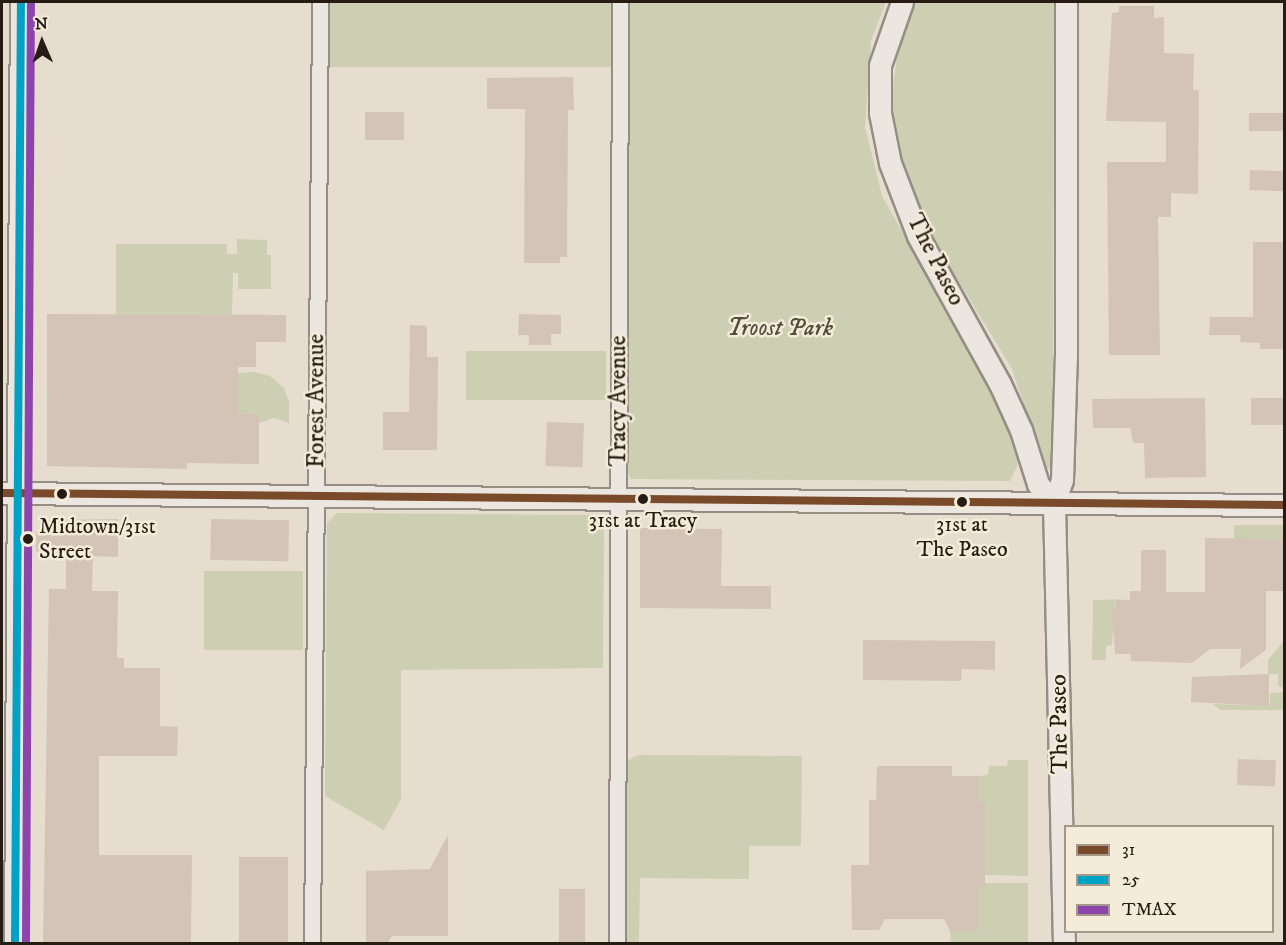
<!DOCTYPE html>
<html>
<head>
<meta charset="utf-8">
<style>
  body { margin:0 }
  #map { position:relative; width:1286px; height:945px; overflow:hidden; background:#e6ddcf; font-family:"IM FELL DW Pica",serif }
  div>[style] { position:absolute }
  [style*='--x'] { left:calc(var(--x)*1px); top:calc(var(--y)*1px); width:calc(var(--w)*1px); rotate:calc(var(--a)*1deg) }
  .green>* { inset:0; background:#cccfb1; transform-origin:0 0 }
  .building>* { inset:0; background:#d3c4b7; transform-origin:0 0 }
  .roads { filter:drop-shadow(2px 0 #948e85) drop-shadow(-2px 0 #948e85) drop-shadow(0 2px #948e85) drop-shadow(0 -2px #948e85) }
  .minor>* { height:15px; margin:-7.5px; padding:0 7.5px; transform-origin:7.5px; border-radius:7.5px; background:#ebe6df }
  .secondary>* { height:21px; margin:-10.5px; padding:0 10.5px; transform-origin:10.5px; border-radius:10.5px; background:#ebe6df }
  .bus-1>* { height:8px; margin:-4px; padding:0 4px; transform-origin:4px; border-radius:4px; background:#7a4b2a }
  .bus-2>* { height:8px; margin:-4px; padding:0 4px; transform-origin:4px; border-radius:4px; background:#02a2c5 }
  .bus-3>* { height:8px; margin:-4px; padding:0 4px; transform-origin:4px; border-radius:4px; background:#8e44ad }
  .dots>* { width:16px; height:16px; translate:-50% -50%; box-sizing:border-box; border:3px solid #f5ebd9; border-radius:50% }
  span { translate:-50% -50%; white-space:nowrap; text-align:center; line-height:1.15; -webkit-text-stroke:5px #f5ebd9; paint-order:stroke }
  .bus-label { font-size:22px; color:#271c13 }
  .left { translate:0 -50%; text-align:left }
  .street-label { font-size:24px; color:#271c13 }
  .park-label { font-size:24px; color:#524e3b; font-style:italic }
  .frame { position:absolute; inset:0; border:3px solid #271c13; pointer-events:none }
  .legend { position:absolute; left:1064px; top:825px; width:210px; height:108px; box-sizing:border-box; background:#f5ebd9; border:2px solid #a3988a; margin:0; padding:8px 10px; list-style:none; font-size:18px; color:#271c13 }
  .legend li { display:flex; align-items:center; gap:12px; height:30px }
  .legend b { width:30px; border:2px solid #a3988a }
  .north { position:absolute; left:12px; top:12px; width:60px; height:60px; -webkit-text-stroke:4px #f5ebd9; paint-order:stroke; rotate:358deg; font-size:16px; font-weight:700; line-height:24px; text-align:center; color:#271c13 }
  .north::after { content:''; display:block; margin:auto; width:21px; height:27px; background:#271c13; clip-path:polygon(50% 0,100% 100%,50% 72%,0 100%) }
</style>
</head>
<body>
<div id="map">
  <div class="green">
    <div style="left:327px;top:2px;width:284px;height:65px"></div>
    <div style="clip-path:polygon(628px 2px,886px 2px,871px 41px,865px 127px,882px 196px,1007px 417px,1018px 464px,1010px 481px,631px 479px,627px 471px)"></div>
    <div style="clip-path:polygon(915px 2px,1054px 2px,1053px 468px,1045px 468px,1012px 369px,924px 224px,906px 183px,894px 132px,892px 94px,897px 58px)"></div>
    <div style="clip-path:polygon(237px 239px,267px 240px,267px 255px,271px 255px,271px 289px,238px 289px,238px 273px,233px 273px,232px 315px,116px 314px,116px 244px,227px 244px,227px 254px,237px 254px)"></div>
    <div style="left:466px;top:351px;width:140px;height:49px"></div>
    <div style="clip-path:polygon(254px 372px,270px 376px,284px 388px,289px 402px,289px 423px,274px 418px,259px 423px,259px 414px,238px 413px,238px 373px)"></div>
    <div style="clip-path:polygon(337px 513px,594px 515px,604px 526px,603px 668px,401px 670px,401px 799px,384px 830px,325px 796px,327px 523px)"></div>
    <div style="left:1234px;top:525px;width:50px;height:14px"></div>
    <div style="left:204px;top:571px;width:99px;height:79px"></div>
    <div style="clip-path:polygon(1130px 599px,1116px 600px,1112px 645px,1106px 646px,1106px 660px,1092px 660px,1093px 600px)"></div>
    <div style="clip-path:polygon(1282px 643px,1284px 643px,1284px 688px,1278px 686px,1278px 674px,1268px 674px,1268px 660px)"></div>
    <div style="clip-path:polygon(1284px 692px,1284px 710px,1220px 710px,1213px 704px,1270px 706px,1270px 693px)"></div>
    <div style="clip-path:polygon(639px 755px,802px 756px,801px 846px,749px 846px,749px 879px,640px 878px,639px 943px,625px 943px,626px 761px)"></div>
    <div style="clip-path:polygon(1008px 760px,1028px 760px,1028px 876px,985px 875px,985px 803px,978px 802px,978px 776px,988px 775px,989px 766px,1007px 766px)"></div>
    <div style="clip-path:polygon(985px 883px,1028px 883px,1028px 943px,945px 944px,951px 943px,950px 931px,978px 931px,978px 887px,985px 887px)"></div>
  </div>
  <div class="building">
    <div style="clip-path:polygon(1119px 6px,1154px 6px,1154px 18px,1164px 17px,1164px 53px,1194px 54px,1193px 90px,1199px 90px,1198px 194px,1171px 193px,1171px 217px,1158px 217px,1160px 355px,1109px 355px,1107px 162px,1166px 162px,1166px 122px,1106px 121px,1112px 13px,1119px 12px)"></div>
    <div style="clip-path:polygon(573px 77px,574px 110px,568px 110px,567px 257px,560px 257px,560px 263px,524px 263px,525px 109px,487px 109px,487px 78px)"></div>
    <div style="left:404px;top:112px;width:28px;height:39px;rotate:90deg"></div>
    <div style="left:1249px;top:113px;width:35px;height:18px"></div>
    <div style="left:1250px;top:170px;width:34px;height:20px;rotate:2deg"></div>
    <div style="clip-path:polygon(1253px 242px,1284px 242px,1284px 349px,1260px 349px,1260px 343px,1240px 342px,1241px 335px,1209px 335px,1210px 317px,1253px 317px)"></div>
    <div style="clip-path:polygon(47px 314px,286px 315px,286px 342px,256px 342px,256px 367px,238px 367px,238px 413px,259px 414px,259px 464px,187px 463px,187px 469px,47px 466px)"></div>
    <div style="clip-path:polygon(519px 314px,561px 315px,561px 334px,551px 334px,551px 345px,529px 345px,529px 335px,518px 335px)"></div>
    <div style="clip-path:polygon(410px 325px,427px 326px,427px 357px,438px 357px,437px 450px,383px 450px,383px 412px,409px 412px)"></div>
    <div style="clip-path:polygon(1205px 398px,1206px 477px,1145px 478px,1144px 443px,1133px 443px,1130px 428px,1093px 428px,1092px 399px)"></div>
    <div style="left:1251px;top:398px;width:33px;height:27px"></div>
    <div style="left:547px;top:422px;width:37px;height:44px;rotate:2deg"></div>
    <div style="clip-path:polygon(118px 519px,118px 557px,93px 556px,92px 591px,118px 591px,117px 658px,124px 658px,124px 668px,160px 668px,160px 726px,178px 727px,177px 756px,99px 756px,99px 855px,192px 855px,191px 944px,43px 944px,49px 589px,66px 589px,66px 556px,36px 551px,36px 531px,49px 532px,49px 520px)"></div>
    <div style="left:211px;top:519px;width:78px;height:41px;rotate:1deg"></div>
    <div style="clip-path:polygon(640px 528px,722px 529px,721px 586px,771px 586px,771px 609px,640px 608px)"></div>
    <div style="clip-path:polygon(1205px 538px,1284px 539px,1284px 591px,1266px 591px,1266px 650px,1240px 669px,1241px 649px,1210px 649px,1192px 663px,1131px 661px,1131px 654px,1115px 654px,1112px 609px,1116px 609px,1116px 600px,1130px 600px,1130px 591px,1141px 591px,1141px 550px,1166px 550px,1166px 592px,1205px 592px)"></div>
    <div style="clip-path:polygon(863px 640px,995px 641px,995px 670px,962px 669px,961px 681px,863px 680px)"></div>
    <div style="clip-path:polygon(1269px 674px,1269px 706px,1191px 702px,1192px 677px)"></div>
    <div style="left:1238px;top:759px;width:38px;height:26px;rotate:2deg"></div>
    <div style="clip-path:polygon(877px 766px,952px 766px,952px 776px,978px 776px,978px 802px,985px 802px,985px 887px,978px 887px,978px 931px,950px 931px,944px 919px,885px 919px,879px 930px,852px 930px,851px 865px,869px 865px,869px 800px,876px 800px)"></div>
    <div style="clip-path:polygon(448px 835px,448px 936px,392px 936px,387px 944px,366px 944px,366px 871px,430px 869px)"></div>
    <div style="left:239px;top:857px;width:49px;height:87px"></div>
    <div style="left:559px;top:889px;width:26px;height:55px"></div>
  </div>
  <div class="roads">
    <div class="minor">
      <div style="--x:312;--y:944;--w:942;--a:-89.51"></div>
      <div style="--x:617;--y:944;--w:942;--a:-89.82"></div>
    </div>
    <div class="secondary">
      <div style="--x:902;--y:2;--w:67;--a:109.2"></div>
      <div style="--x:880;--y:65;--w:48;--a:90"></div>
      <div style="--x:880;--y:113;--w:51;--a:78.7"></div>
      <div style="--x:890;--y:163;--w:78;--a:69"></div>
      <div style="--x:918;--y:236;--w:169;--a:61"></div>
      <div style="--x:1000;--y:384;--w:51;--a:65.5"></div>
      <div style="--x:1021;--y:430;--w:57;--a:72.5"></div>
      <div style="--x:1038;--y:484;--w:26;--a:51"></div>
      <div style="--x:2;--y:493;--w:1282;--a:0.54"></div>
      <div style="--x:15;--y:944;--w:942;--a:-89.64"></div>
      <div style="--x:1064;--y:944;--w:440;--a:-91.3"></div>
      <div style="--x:1054;--y:504;--w:25;--a:-72"></div>
      <div style="--x:1062;--y:480;--w:124;--a:-88.2"></div>
      <div style="--x:1066;--y:356;--w:354;--a:-90"></div>
    </div>
  </div>
  <div class="bus-1">
    <div style="--x:2;--y:493;--w:1282;--a:0.54"></div>
  </div>
  <div class="bus-2">
    <div style="--x:15;--y:944;--w:942;--a:-89.64"></div>
  </div>
  <div class="bus-3">
    <div style="--x:26;--y:944;--w:942;--a:-89.7"></div>
  </div>
  <div class="dots">
    <div style="left:62px;top:494px;background:#271c13"></div>
    <div style="left:643px;top:499px;background:#271c13"></div>
    <div style="left:962px;top:502px;background:#271c13"></div>
    <div style="left:28px;top:539px;background:#271c13"></div>
  </div>
  <div class="bus-label">
    <span style="left:643px;top:521px">31st at Tracy</span>
    <span style="left:962px;top:537px">31st at<br>The Paseo</span>
    <span class="left" style="left:39px;top:539px">Midtown/31st<br>Street</span>
  </div>
  <div class="street-label">
    <span style="left:935px;top:260px;rotate:63deg">The Paseo</span>
    <span style="left:317px;top:401px;rotate:-90deg">Forest Avenue</span>
    <span style="left:619px;top:401px;rotate:-90deg">Tracy Avenue</span>
    <span style="left:1060px;top:724px;rotate:-91deg">The Paseo</span>
  </div>
  <div class="park-label">
    <span style="left:780px;top:329px">Troost Park</span>
  </div>
  <div class="frame"></div>
  <ul class="legend">
  <li><b style="height:8px;background:#7a4b2a"></b>31</li>
  <li><b style="height:8px;background:#02a2c5"></b>25</li>
  <li><b style="height:8px;background:#8e44ad"></b>TMAX</li>
  </ul>
  <div class="north">N</div>
</div>
</body>
</html>
